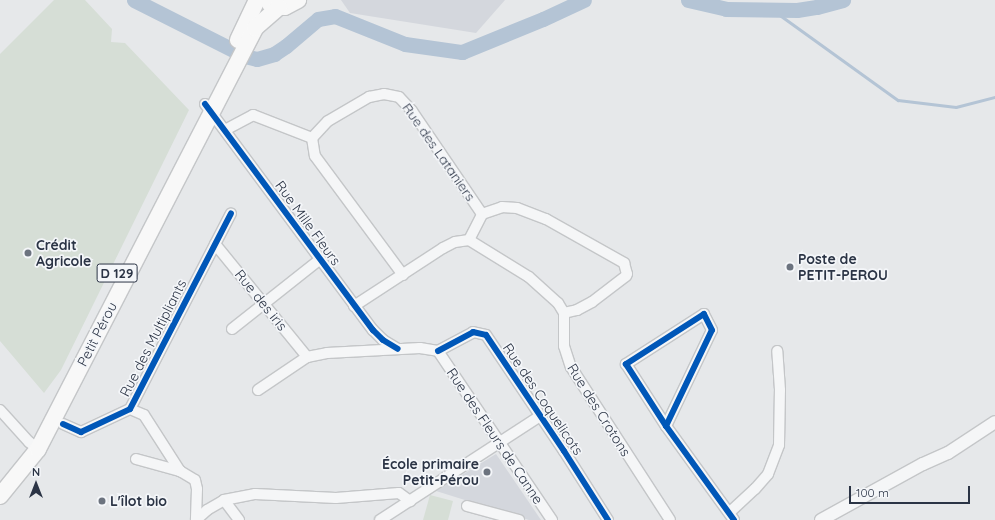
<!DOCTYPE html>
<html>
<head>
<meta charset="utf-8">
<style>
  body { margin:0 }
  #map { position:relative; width:995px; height:520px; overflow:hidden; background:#e6e8ea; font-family:Quicksand,sans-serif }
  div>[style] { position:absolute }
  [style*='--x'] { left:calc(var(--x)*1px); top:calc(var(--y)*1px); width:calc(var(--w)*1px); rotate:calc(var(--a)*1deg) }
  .built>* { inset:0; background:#d4d7dd }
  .green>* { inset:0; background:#d6ded6 }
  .stream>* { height:2.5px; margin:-1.25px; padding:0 1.25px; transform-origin:1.25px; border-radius:1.25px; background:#b4c4d5 }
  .river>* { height:15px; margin:-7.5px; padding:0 7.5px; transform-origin:7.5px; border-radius:7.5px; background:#b4c4d5 }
  .roads { filter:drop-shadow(1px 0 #c4c6c8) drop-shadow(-1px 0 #c4c6c8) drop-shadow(0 1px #c4c6c8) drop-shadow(0 -1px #c4c6c8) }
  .minor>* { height:10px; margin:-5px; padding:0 5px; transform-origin:5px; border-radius:5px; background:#f5f6f7 }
  .tertiary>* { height:12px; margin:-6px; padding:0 6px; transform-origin:6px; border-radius:6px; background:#f5f6f7 }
  .trunk>* { height:16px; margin:-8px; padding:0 8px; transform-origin:8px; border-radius:8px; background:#f8f8f8 }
  .cycleway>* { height:6px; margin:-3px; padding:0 3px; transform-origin:3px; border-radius:3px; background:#0057b8 }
  .dots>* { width:11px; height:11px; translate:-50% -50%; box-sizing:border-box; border:2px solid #f4f6f9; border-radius:50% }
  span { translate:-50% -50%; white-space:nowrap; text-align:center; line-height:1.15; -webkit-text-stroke:3.5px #f4f6f9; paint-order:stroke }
  .shield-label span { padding:1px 3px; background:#f4f6f9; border:1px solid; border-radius:3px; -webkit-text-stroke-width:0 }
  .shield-label { font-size:13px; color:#2b3445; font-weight:700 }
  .street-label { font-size:14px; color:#2b3445 }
  .poi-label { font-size:14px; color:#2b3445; font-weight:700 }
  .left { translate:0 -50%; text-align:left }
  .right { translate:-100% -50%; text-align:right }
  .north { position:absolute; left:16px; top:464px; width:40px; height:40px; -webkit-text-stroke:3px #f4f6f9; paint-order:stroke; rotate:0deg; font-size:11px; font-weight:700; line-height:16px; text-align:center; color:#2b3445 }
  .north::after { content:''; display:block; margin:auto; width:14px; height:18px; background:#2b3445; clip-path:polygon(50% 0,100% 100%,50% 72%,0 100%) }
  .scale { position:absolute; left:849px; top:486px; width:121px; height:18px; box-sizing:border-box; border:2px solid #2b3445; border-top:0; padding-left:5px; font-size:12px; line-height:14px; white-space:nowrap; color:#2b3445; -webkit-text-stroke:3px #f4f6f9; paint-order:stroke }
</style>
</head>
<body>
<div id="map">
  <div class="built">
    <div style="clip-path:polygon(341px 0,505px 0,476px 33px,350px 13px)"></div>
    <div style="clip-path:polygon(496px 454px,541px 520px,529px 520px,436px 491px)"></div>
  </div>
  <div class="green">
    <div style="clip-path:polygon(54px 0,85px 0,112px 29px,111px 42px,125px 43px,189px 110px,61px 370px,44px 393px,0 341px,0 54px)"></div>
    <div style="clip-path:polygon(430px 495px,453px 501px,448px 520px,423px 520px)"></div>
  </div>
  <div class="stream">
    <div style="--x:773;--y:10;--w:154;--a:35.8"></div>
    <div style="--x:898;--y:100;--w:58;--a:6.9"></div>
    <div style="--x:956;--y:107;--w:40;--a:-14.4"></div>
  </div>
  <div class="river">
    <div style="--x:134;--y:0;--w:124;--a:26.8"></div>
    <div style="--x:245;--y:56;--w:12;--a:14"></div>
    <div style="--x:257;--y:59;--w:18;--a:-16"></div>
    <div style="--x:274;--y:54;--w:14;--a:-34"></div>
    <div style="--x:286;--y:46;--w:42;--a:-40.2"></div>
    <div style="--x:318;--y:19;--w:17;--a:-10"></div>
    <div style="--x:335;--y:16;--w:75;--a:21.8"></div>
    <div style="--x:405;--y:44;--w:58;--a:8"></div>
    <div style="--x:462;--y:52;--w:87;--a:-22.2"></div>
    <div style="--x:543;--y:19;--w:45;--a:-24.9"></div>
    <div style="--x:688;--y:0;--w:39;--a:13"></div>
    <div style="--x:726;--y:9;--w:71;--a:0.8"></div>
    <div style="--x:797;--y:10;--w:20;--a:-9"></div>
    <div style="--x:817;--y:7;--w:27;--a:-15"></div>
  </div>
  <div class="roads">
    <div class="minor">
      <div style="--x:205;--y:104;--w:282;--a:53.4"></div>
      <div style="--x:373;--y:330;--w:14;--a:45"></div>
      <div style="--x:383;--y:340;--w:17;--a:31"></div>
      <div style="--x:225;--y:130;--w:32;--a:-28"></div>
      <div style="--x:253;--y:115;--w:63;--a:21.3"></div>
      <div style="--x:312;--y:138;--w:18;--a:81"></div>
      <div style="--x:315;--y:156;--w:148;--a:53.5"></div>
      <div style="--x:312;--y:138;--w:23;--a:-47"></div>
      <div style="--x:328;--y:121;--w:48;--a:-30.3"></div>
      <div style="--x:369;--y:97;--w:15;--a:-11"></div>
      <div style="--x:384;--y:94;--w:15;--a:11"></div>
      <div style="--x:399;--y:97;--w:19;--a:47"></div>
      <div style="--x:412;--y:111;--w:125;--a:55.8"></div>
      <div style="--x:469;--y:240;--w:70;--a:31.7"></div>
      <div style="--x:529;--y:277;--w:39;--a:42"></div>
      <div style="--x:558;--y:303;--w:12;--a:59"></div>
      <div style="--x:564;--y:313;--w:33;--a:90"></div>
      <div style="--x:564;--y:346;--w:22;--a:72"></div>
      <div style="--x:571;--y:367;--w:182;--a:57.1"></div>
      <div style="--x:469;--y:240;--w:29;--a:-63"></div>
      <div style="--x:482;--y:214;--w:21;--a:-19"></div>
      <div style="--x:502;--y:207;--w:15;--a:4"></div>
      <div style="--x:517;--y:208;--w:31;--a:21"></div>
      <div style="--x:546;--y:219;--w:90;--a:29.4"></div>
      <div style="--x:624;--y:263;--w:11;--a:75"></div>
      <div style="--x:627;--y:274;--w:2;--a:117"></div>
      <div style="--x:626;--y:276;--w:43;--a:142.6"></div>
      <div style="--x:592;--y:302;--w:17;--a:152"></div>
      <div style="--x:577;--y:310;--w:13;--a:167"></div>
      <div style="--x:215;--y:244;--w:146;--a:50.8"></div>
      <div style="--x:354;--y:306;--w:106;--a:-33.1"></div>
      <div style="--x:443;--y:248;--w:13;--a:-27"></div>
      <div style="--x:455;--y:242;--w:14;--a:-8"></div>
      <div style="--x:232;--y:329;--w:111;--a:-38.4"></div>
      <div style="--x:438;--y:351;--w:40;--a:-28"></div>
      <div style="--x:473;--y:332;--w:13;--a:13"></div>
      <div style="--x:486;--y:335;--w:140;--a:56.1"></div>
      <div style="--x:564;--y:451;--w:82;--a:57.5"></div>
      <div style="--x:438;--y:351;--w:204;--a:56"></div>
      <div style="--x:258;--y:390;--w:59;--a:-34"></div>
      <div style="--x:307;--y:357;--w:20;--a:-11"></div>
      <div style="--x:327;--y:353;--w:93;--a:-3.1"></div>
      <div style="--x:420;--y:348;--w:18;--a:9"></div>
      <div style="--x:130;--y:409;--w:15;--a:23"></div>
      <div style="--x:144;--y:415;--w:67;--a:57.3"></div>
      <div style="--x:0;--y:410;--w:43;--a:47.8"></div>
      <div style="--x:29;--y:442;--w:11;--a:38"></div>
      <div style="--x:63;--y:424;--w:20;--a:24"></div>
      <div style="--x:81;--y:432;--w:54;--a:-25.1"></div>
      <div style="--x:130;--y:409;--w:220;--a:-62.7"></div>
      <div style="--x:666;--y:426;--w:106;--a:-64.4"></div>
      <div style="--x:712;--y:330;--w:18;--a:-117"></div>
      <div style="--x:704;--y:314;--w:93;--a:147.3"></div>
      <div style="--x:626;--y:364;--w:74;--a:57.2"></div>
      <div style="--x:666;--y:426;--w:116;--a:54.1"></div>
      <div style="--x:136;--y:459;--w:46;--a:15.3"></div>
      <div style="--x:180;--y:471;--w:17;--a:31"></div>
      <div style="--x:195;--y:480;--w:9;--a:77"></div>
      <div style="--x:197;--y:489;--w:31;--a:92"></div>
      <div style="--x:224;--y:500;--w:25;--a:53"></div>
      <div style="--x:467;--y:506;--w:54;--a:15.1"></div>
      <div style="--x:730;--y:512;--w:34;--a:-43"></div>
      <div style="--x:755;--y:489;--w:20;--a:-49"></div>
      <div style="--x:768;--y:474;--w:31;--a:-69"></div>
      <div style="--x:779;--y:445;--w:55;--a:-89"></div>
      <div style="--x:780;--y:390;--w:39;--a:-94"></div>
      <div style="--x:196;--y:520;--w:15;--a:-42"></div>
      <div style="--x:207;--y:510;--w:20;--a:-30"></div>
      <div style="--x:224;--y:500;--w:32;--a:-11"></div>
      <div style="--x:255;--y:494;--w:81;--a:2.8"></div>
      <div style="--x:336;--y:498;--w:63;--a:-4.5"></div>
      <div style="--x:399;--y:493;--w:14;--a:36"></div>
      <div style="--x:380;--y:520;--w:191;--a:-33"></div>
    </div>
    <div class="tertiary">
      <div style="--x:821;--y:520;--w:116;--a:-28.8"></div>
      <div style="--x:923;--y:464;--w:27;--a:-24"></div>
      <div style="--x:948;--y:453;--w:56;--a:-33.4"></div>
    </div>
    <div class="trunk">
      <div style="--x:270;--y:4;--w:15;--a:11"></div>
      <div style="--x:285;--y:7;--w:15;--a:-28"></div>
      <div style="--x:238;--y:40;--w:44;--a:-64.6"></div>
      <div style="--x:0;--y:496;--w:60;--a:-51"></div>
      <div style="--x:38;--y:449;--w:474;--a:-62.7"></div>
      <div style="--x:255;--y:28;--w:32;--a:-41"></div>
    </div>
  </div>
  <div class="cycleway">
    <div style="--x:205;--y:104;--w:282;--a:53.4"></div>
    <div style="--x:373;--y:330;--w:14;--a:45"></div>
    <div style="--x:383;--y:340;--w:17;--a:31"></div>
    <div style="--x:438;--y:351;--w:40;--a:-28"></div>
    <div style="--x:473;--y:332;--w:13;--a:13"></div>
    <div style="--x:486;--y:335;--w:140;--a:56.1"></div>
    <div style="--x:564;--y:451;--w:82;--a:57.5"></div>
    <div style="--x:63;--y:424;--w:20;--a:24"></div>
    <div style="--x:81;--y:432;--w:54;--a:-25.1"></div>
    <div style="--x:130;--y:409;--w:220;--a:-62.7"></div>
    <div style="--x:666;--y:426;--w:106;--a:-64.4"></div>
    <div style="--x:712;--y:330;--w:18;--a:-117"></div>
    <div style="--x:704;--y:314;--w:93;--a:147.3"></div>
    <div style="--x:626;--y:364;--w:74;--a:57.2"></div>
    <div style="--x:666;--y:426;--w:116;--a:54.1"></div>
  </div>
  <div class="dots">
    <div style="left:28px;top:253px;background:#6c737f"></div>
    <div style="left:790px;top:267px;background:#6c737f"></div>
    <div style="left:487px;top:472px;background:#6c737f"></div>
    <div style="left:102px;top:501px;background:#6c737f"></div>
  </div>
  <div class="shield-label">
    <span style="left:117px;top:273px">D 129</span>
  </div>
  <div class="street-label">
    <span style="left:439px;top:152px;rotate:55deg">Rue des Lataniers</span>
    <span style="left:308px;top:223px;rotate:54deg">Rue Mille Fleurs</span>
    <span style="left:261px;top:300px;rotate:51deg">Rue des iris</span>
    <span style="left:97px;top:334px;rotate:-63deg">Petit Pérou</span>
    <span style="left:153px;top:338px;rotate:-63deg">Rue des Multipliants</span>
    <span style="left:543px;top:399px;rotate:56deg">Rue des Coquelicots</span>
    <span style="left:599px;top:410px;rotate:58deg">Rue des Crotons</span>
    <span style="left:495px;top:436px;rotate:56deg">Rue des Fleurs de Canne</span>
  </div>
  <div class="poi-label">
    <span class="left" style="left:36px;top:253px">Crédit<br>Agricole</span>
    <span class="left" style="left:798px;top:267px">Poste de<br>PETIT-PEROU</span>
    <span class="right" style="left:479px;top:472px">École primaire<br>Petit-Pérou</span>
    <span class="left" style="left:110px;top:501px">L'îlot bio</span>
  </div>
  <div class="north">N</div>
  <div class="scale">100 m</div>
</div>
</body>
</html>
